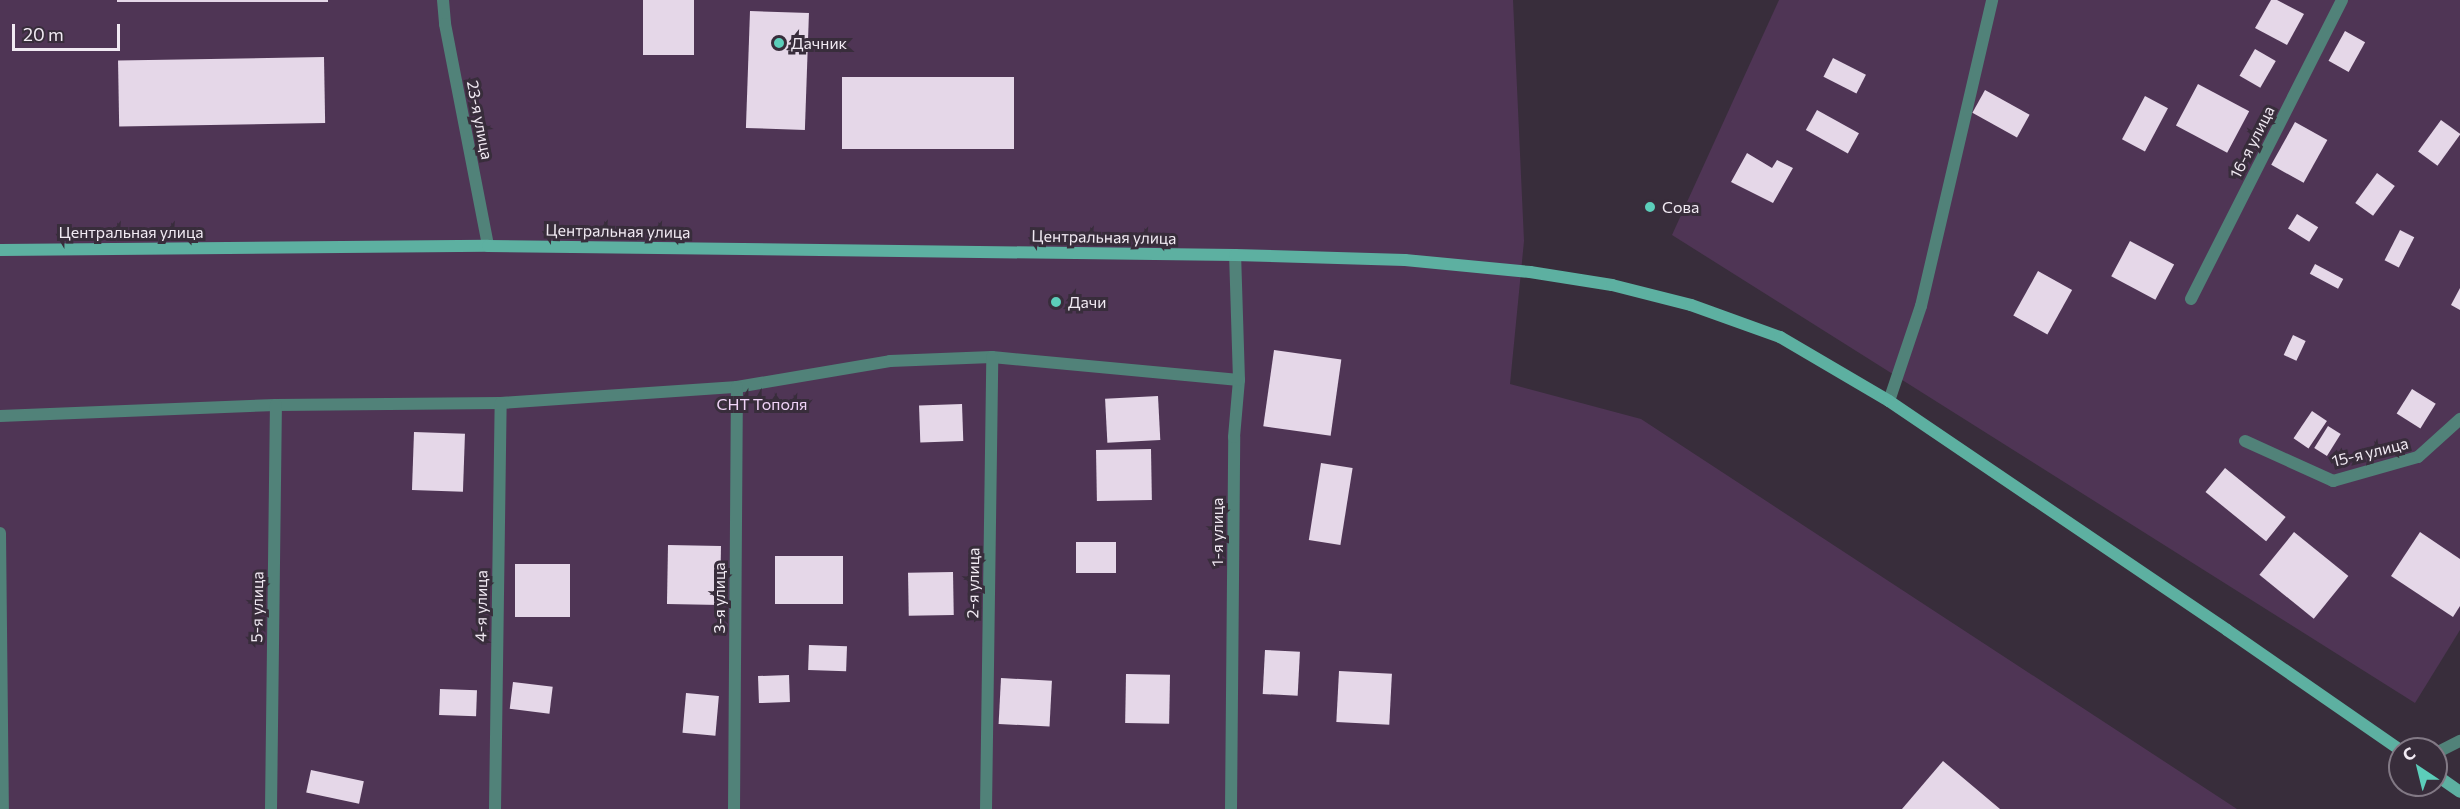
<!DOCTYPE html>
<html>
<head>
<meta charset="utf-8">
<style>
  body { margin:0 }
  #map { position:relative; width:2460px; height:809px; overflow:hidden; background:#382d3b; font-family:Commissioner,sans-serif }
  div>[style] { position:absolute }
  [style*='--x'] { left:calc(var(--x)*1px); top:calc(var(--y)*1px); width:calc(var(--w)*1px); rotate:calc(var(--a)*1deg) }
  .green>* { inset:0; background:#4f3555 }
  .building>* { inset:0; background:#e5d7e8; transform-origin:0 0 }
  .lane>* { height:12px; margin:-6px; padding:0 6px; transform-origin:6px; border-radius:6px; background:#518279 }
  .street>* { height:12px; margin:-6px; padding:0 6px; transform-origin:6px; border-radius:6px; background:#518279 }
  .secondary>* { height:12px; margin:-6px; padding:0 6px; transform-origin:6px; border-radius:6px; background:#5db0a1 }
  .dots>* { width:16px; height:16px; translate:-50% -50%; box-sizing:border-box; border:3px solid #382d3b; border-radius:50% }
  span { translate:-50% -50%; white-space:nowrap; text-align:center; line-height:1.15; -webkit-text-stroke:6px #382d3b; paint-order:stroke }
  .poi-label { font-size:16px; color:#f1eaf3 }
  .left { translate:0 -50%; text-align:left }
  .street-label { font-size:16px; color:#f1eaf3 }
  .park-label { font-size:16px; color:#f1d4f8 }
  .north { position:absolute; left:2388px; top:737px; width:60px; height:60px; box-sizing:border-box; background:#382d3b; border:2px solid #827985; border-radius:50%; rotate:325deg; font-size:16px; font-weight:700; line-height:24px; text-align:center; color:#f1eaf3 }
  .north::after { content:''; display:block; margin:auto; width:21px; height:27px; background:#5cceba; clip-path:polygon(50% 0,100% 100%,50% 72%,0 100%) }
  .scale { position:absolute; left:12px; top:24px; width:108px; height:27px; box-sizing:border-box; border:3px solid #f1eaf3; border-top:0; padding-left:8px; font-size:18px; line-height:21px; white-space:nowrap; color:#f1eaf3; -webkit-text-stroke:4px #382d3b; paint-order:stroke }
</style>
</head>
<body>
<div id="map">
  <div class="green">
    <div style="clip-path:polygon(0 0,1513px 0,1524px 241px,1510px 384px,1641px 419px,2237px 809px,0 809px)"></div>
    <div style="clip-path:polygon(1779px 0,2460px 0,2460px 630px,2415px 703px,1672px 235px)"></div>
  </div>
  <div class="building">
    <div style="left:117px;top:0;width:211px;height:2px"></div>
    <div style="left:643px;top:0;width:51px;height:55px"></div>
    <div style="clip-path:polygon(2271px 0,2277px 0,2304px 14px,2287px 45px,2255px 28px)"></div>
    <div style="left:750px;top:11px;width:59px;height:117px;rotate:2deg"></div>
    <div style="left:2345px;top:31px;width:23px;height:34px;rotate:29deg"></div>
    <div style="left:2255px;top:49px;width:24px;height:31px;rotate:30deg"></div>
    <div style="left:324px;top:57px;width:66px;height:206px;rotate:89deg"></div>
    <div style="left:1833px;top:58px;width:37px;height:21px;rotate:27deg"></div>
    <div style="left:1014px;top:77px;width:72px;height:172px;rotate:90deg"></div>
    <div style="left:2198px;top:84px;width:58px;height:47px;rotate:28deg"></div>
    <div style="left:1985px;top:90px;width:51px;height:26px;rotate:29deg"></div>
    <div style="left:2145px;top:96px;width:26px;height:49px;rotate:28deg"></div>
    <div style="left:1817px;top:110px;width:48px;height:23px;rotate:29deg"></div>
    <div style="left:2441px;top:120px;width:24px;height:39px;rotate:36deg"></div>
    <div style="left:2295px;top:122px;width:37px;height:49px;rotate:29deg"></div>
    <div style="clip-path:polygon(1747px 153px,1772px 168px,1777px 160px,1793px 168px,1773px 203px,1731px 182px)"></div>
    <div style="left:2377px;top:173px;width:22px;height:37px;rotate:36deg"></div>
    <div style="left:2297px;top:214px;width:25px;height:17px;rotate:32deg"></div>
    <div style="left:2400px;top:230px;width:16px;height:34px;rotate:27deg"></div>
    <div style="left:2130px;top:241px;width:50px;height:40px;rotate:28deg"></div>
    <div style="left:2315px;top:264px;width:32px;height:11px;rotate:28deg"></div>
    <div style="left:2038px;top:271px;width:39px;height:51px;rotate:29deg"></div>
    <div style="clip-path:polygon(2460px 288px,2460px 310px,2451px 305px)"></div>
    <div style="left:2293px;top:335px;width:14px;height:22px;rotate:25deg"></div>
    <div style="left:1274px;top:350px;width:68px;height:77px;rotate:8deg"></div>
    <div style="left:2412px;top:389px;width:28px;height:29px;rotate:32deg"></div>
    <div style="left:1158px;top:396px;width:44px;height:53px;rotate:87deg"></div>
    <div style="left:962px;top:404px;width:37px;height:43px;rotate:88deg"></div>
    <div style="left:2312px;top:411px;width:18px;height:33px;rotate:34deg"></div>
    <div style="left:2328px;top:426px;width:15px;height:26px;rotate:32deg"></div>
    <div style="left:414px;top:432px;width:51px;height:58px;rotate:2deg"></div>
    <div style="left:1151px;top:449px;width:51px;height:55px;rotate:89deg"></div>
    <div style="left:1321px;top:463px;width:32px;height:78px;rotate:9deg"></div>
    <div style="left:2225px;top:468px;width:78px;height:31px;rotate:39deg"></div>
    <div style="left:2294px;top:532px;width:70px;height:55px;rotate:39deg"></div>
    <div style="clip-path:polygon(2420px 532px,2460px 559px,2460px 606px,2453px 617px,2391px 576px)"></div>
    <div style="left:1076px;top:542px;width:40px;height:31px"></div>
    <div style="left:668px;top:545px;width:53px;height:59px;rotate:1deg"></div>
    <div style="left:843px;top:556px;width:48px;height:68px;rotate:90deg"></div>
    <div style="left:515px;top:564px;width:55px;height:53px"></div>
    <div style="left:953px;top:572px;width:43px;height:45px;rotate:89deg"></div>
    <div style="left:809px;top:645px;width:38px;height:25px;rotate:2deg"></div>
    <div style="left:1265px;top:650px;width:35px;height:44px;rotate:3deg"></div>
    <div style="left:1339px;top:671px;width:53px;height:51px;rotate:3deg"></div>
    <div style="left:1126px;top:674px;width:44px;height:49px;rotate:1deg"></div>
    <div style="left:789px;top:675px;width:27px;height:31px;rotate:88deg"></div>
    <div style="left:1001px;top:678px;width:51px;height:46px;rotate:3deg"></div>
    <div style="left:513px;top:682px;width:40px;height:27px;rotate:7deg"></div>
    <div style="left:440px;top:689px;width:37px;height:26px;rotate:2deg"></div>
    <div style="left:686px;top:693px;width:33px;height:40px;rotate:5deg"></div>
    <div style="clip-path:polygon(1943px 761px,2000px 809px,1902px 809px)"></div>
    <div style="left:311px;top:770px;width:54px;height:23px;rotate:12deg"></div>
  </div>
  <div class="lane">
    <div style="--x:2436;--y:753;--w:27;--a:-27"></div>
  </div>
  <div class="street">
    <div style="--x:443;--y:0;--w:24;--a:85"></div>
    <div style="--x:445;--y:24;--w:226;--a:79"></div>
    <div style="--x:2191;--y:299;--w:335;--a:-63.2"></div>
    <div style="--x:1889;--y:401;--w:100;--a:-71.4"></div>
    <div style="--x:1921;--y:306;--w:314;--a:-76.9"></div>
    <div style="--x:0;--y:416;--w:276;--a:-2.3"></div>
    <div style="--x:276;--y:405;--w:225;--a:-0.5"></div>
    <div style="--x:501;--y:403;--w:237;--a:-3.9"></div>
    <div style="--x:737;--y:387;--w:155;--a:-9.6"></div>
    <div style="--x:890;--y:361;--w:102;--a:-2.2"></div>
    <div style="--x:992;--y:357;--w:248;--a:5.3"></div>
    <div style="--x:2245;--y:441;--w:97;--a:24.4"></div>
    <div style="--x:2333;--y:481;--w:88;--a:-15.8"></div>
    <div style="--x:2418;--y:457;--w:57;--a:-42.1"></div>
    <div style="--x:0;--y:533;--w:276;--a:89.4"></div>
    <div style="--x:271;--y:809;--w:404;--a:-89.3"></div>
    <div style="--x:495;--y:809;--w:406;--a:-89.2"></div>
    <div style="--x:734;--y:809;--w:422;--a:-89.6"></div>
    <div style="--x:986;--y:809;--w:452;--a:-89.2"></div>
    <div style="--x:1231;--y:809;--w:372;--a:-89.5"></div>
    <div style="--x:1234;--y:437;--w:57;--a:-85"></div>
    <div style="--x:1239;--y:380;--w:125;--a:-91.8"></div>
  </div>
  <div class="secondary">
    <div style="--x:0;--y:250;--w:488;--a:-0.5"></div>
    <div style="--x:488;--y:246;--w:747;--a:0.69"></div>
    <div style="--x:1235;--y:255;--w:170;--a:1.7"></div>
    <div style="--x:1405;--y:260;--w:126;--a:5.5"></div>
    <div style="--x:1530;--y:272;--w:83;--a:9"></div>
    <div style="--x:1612;--y:285;--w:81;--a:14.2"></div>
    <div style="--x:1691;--y:305;--w:95;--a:19.8"></div>
    <div style="--x:1780;--y:337;--w:126;--a:30.4"></div>
    <div style="--x:1889;--y:401;--w:408;--a:34.1"></div>
    <div style="--x:2227;--y:630;--w:211;--a:34.7"></div>
    <div style="--x:2436;--y:775;--w:29;--a:35"></div>
  </div>
  <div class="dots">
    <div style="left:779px;top:43px;background:#5cceba"></div>
    <div style="left:1650px;top:207px;background:#5cceba"></div>
    <div style="left:1056px;top:302px;background:#5cceba"></div>
  </div>
  <div class="poi-label">
    <span class="left" style="left:791px;top:43px">Дачник</span>
    <span class="left" style="left:1662px;top:207px">Сова</span>
    <span class="left" style="left:1068px;top:302px">Дачи</span>
  </div>
  <div class="street-label">
    <span style="left:480px;top:120px;rotate:79deg">23-я улица</span>
    <span style="left:2252px;top:142px;rotate:-63deg">16-я улица</span>
    <span style="left:618px;top:231px;rotate:1deg">Центральная улица</span>
    <span style="left:131px;top:232px">Центральная улица</span>
    <span style="left:1104px;top:237px;rotate:1deg">Центральная улица</span>
    <span style="left:2370px;top:452px;rotate:-14deg">15-я улица</span>
    <span style="left:1217px;top:532px;rotate:-90deg">1-я улица</span>
    <span style="left:973px;top:583px;rotate:-89deg">2-я улица</span>
    <span style="left:719px;top:598px;rotate:-90deg">3-я улица</span>
    <span style="left:481px;top:606px;rotate:-89deg">4-я улица</span>
    <span style="left:257px;top:607px;rotate:-89deg">5-я улица</span>
  </div>
  <div class="park-label">
    <span style="left:762px;top:404px">СНТ Тополя</span>
  </div>
  <div class="north">С</div>
  <div class="scale">20 m</div>
</div>
</body>
</html>
